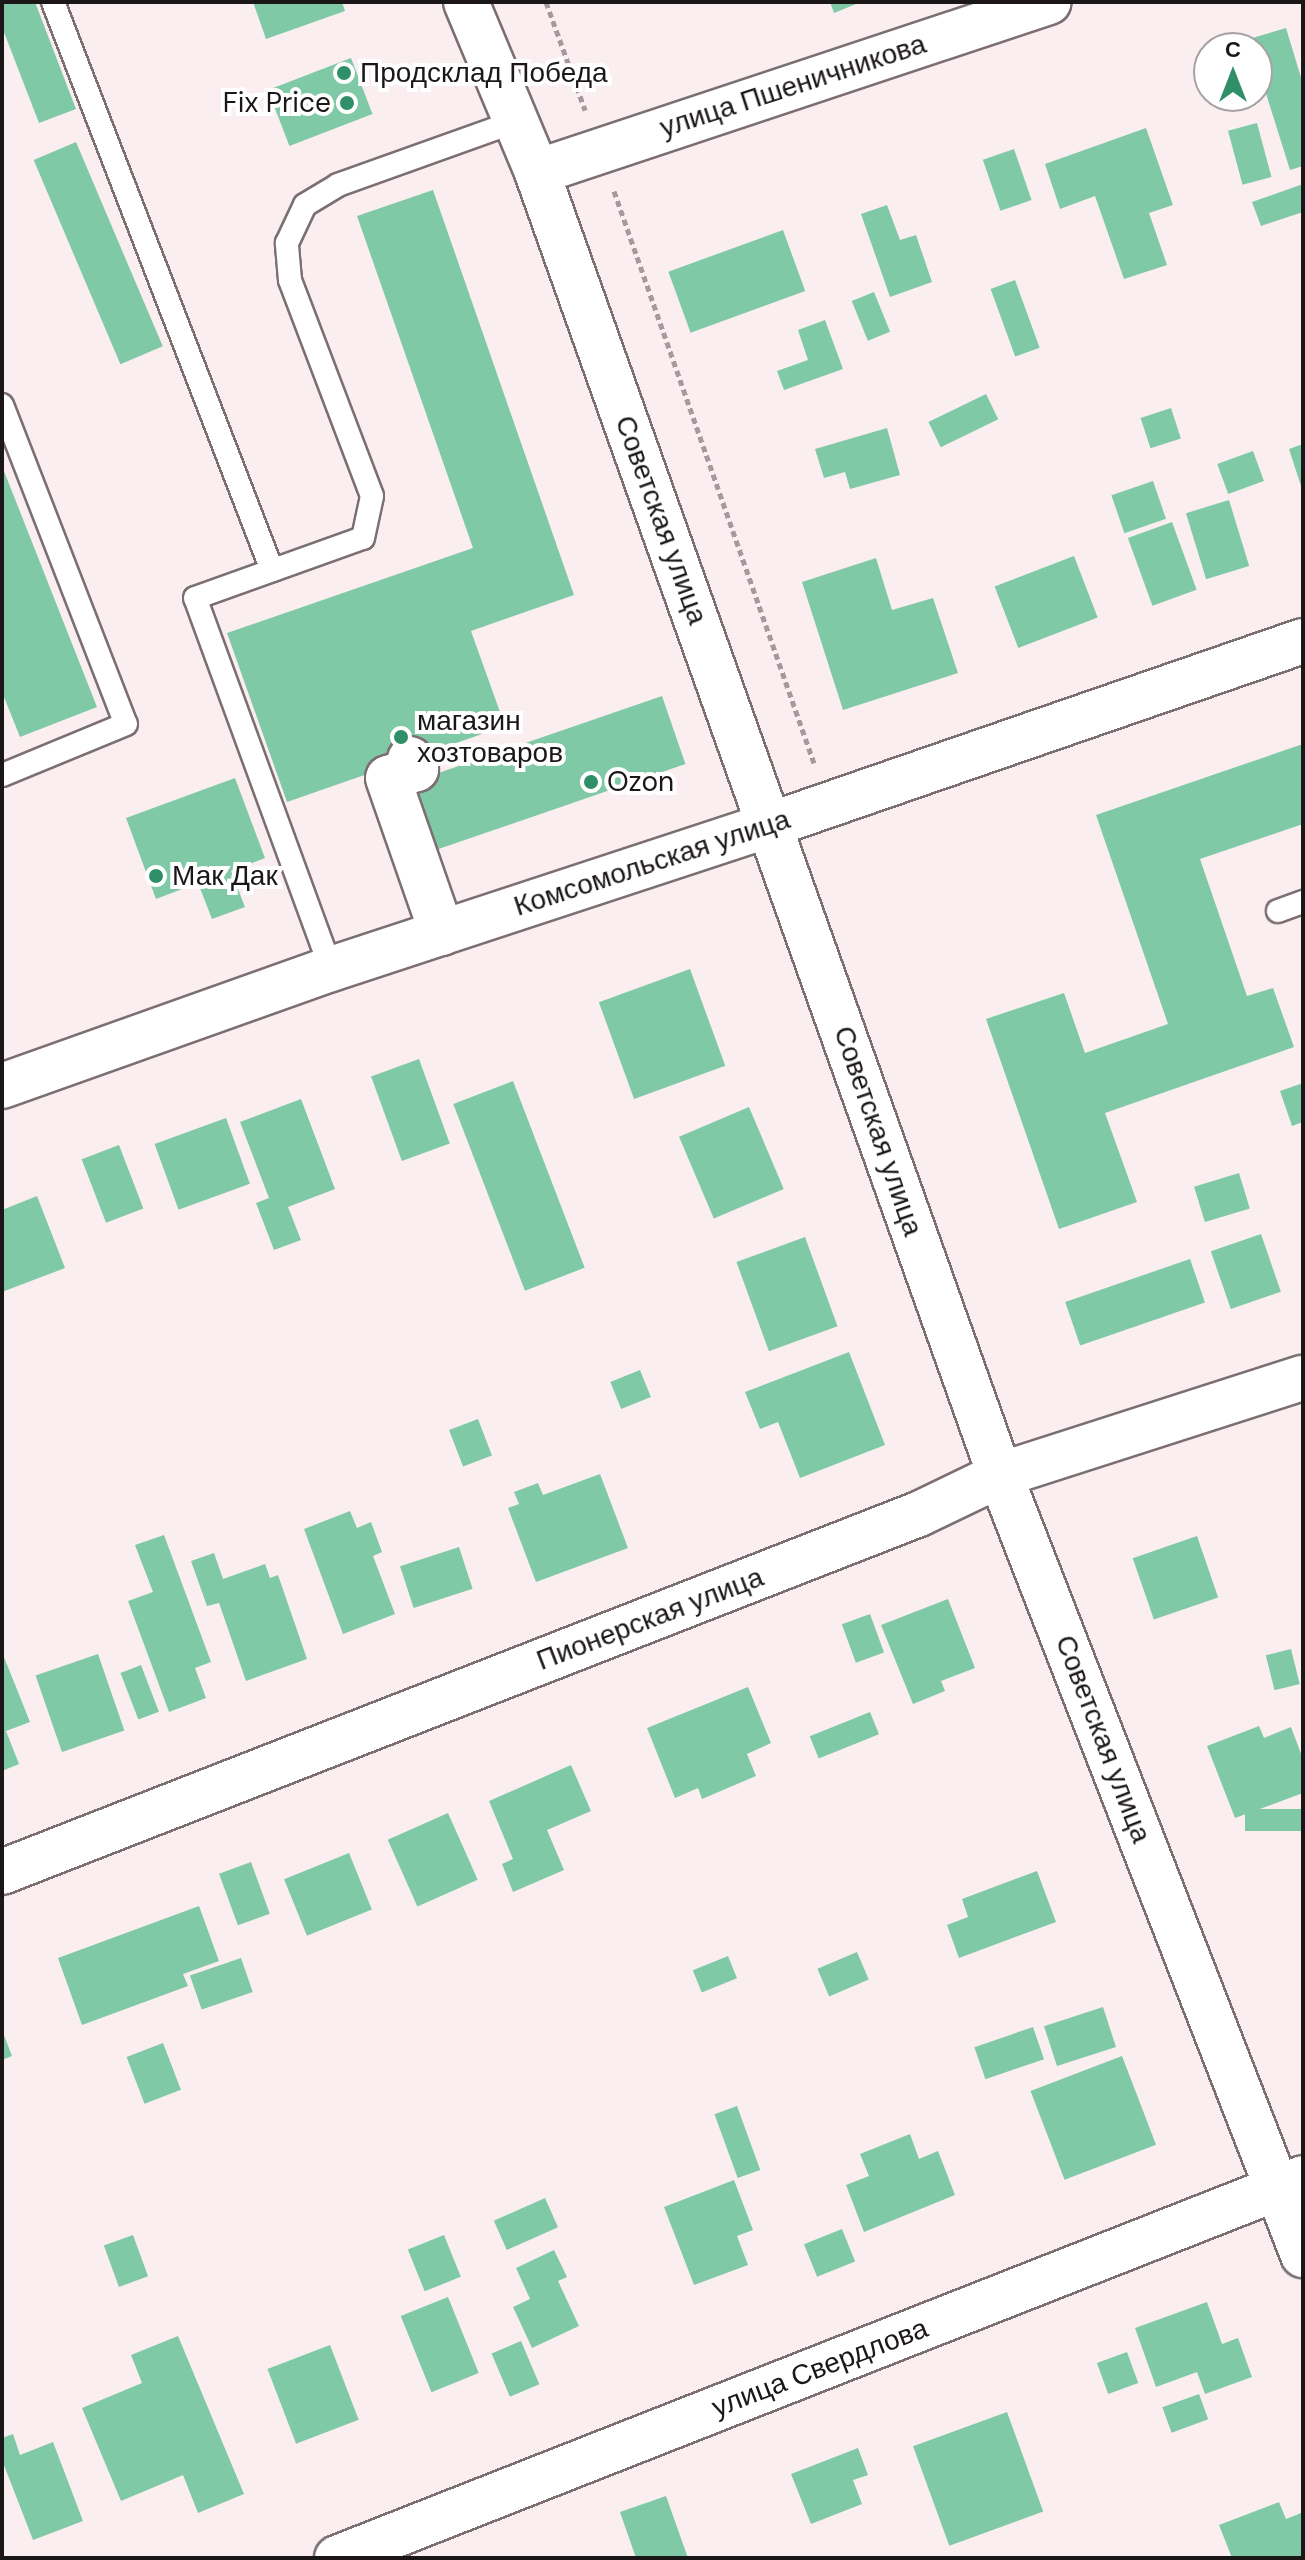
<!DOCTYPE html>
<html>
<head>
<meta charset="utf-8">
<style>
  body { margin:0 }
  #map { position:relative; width:1305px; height:2560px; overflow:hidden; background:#fbeef1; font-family:"DM Sans",sans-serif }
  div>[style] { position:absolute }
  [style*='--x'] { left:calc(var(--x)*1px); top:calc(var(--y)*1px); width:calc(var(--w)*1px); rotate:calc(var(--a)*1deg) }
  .building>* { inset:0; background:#80c9a6; transform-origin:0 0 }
  .path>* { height:5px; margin-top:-2.5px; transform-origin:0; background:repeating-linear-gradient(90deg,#a49a9d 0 6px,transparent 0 10px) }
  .roads { filter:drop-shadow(2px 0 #7b6f72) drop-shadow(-2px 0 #7b6f72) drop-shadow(0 2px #7b6f72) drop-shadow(0 -2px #7b6f72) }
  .lane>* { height:22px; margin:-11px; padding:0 11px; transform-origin:11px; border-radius:11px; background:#fff }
  .street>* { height:44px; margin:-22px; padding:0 22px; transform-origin:22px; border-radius:22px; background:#fff }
  .secondary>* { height:44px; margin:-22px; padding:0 22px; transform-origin:22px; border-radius:22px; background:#fff }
  .dots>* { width:22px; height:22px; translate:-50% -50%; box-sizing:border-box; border:4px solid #fff; border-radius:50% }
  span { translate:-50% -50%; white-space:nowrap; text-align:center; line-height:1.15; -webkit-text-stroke:8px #fff; paint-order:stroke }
  .poi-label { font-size:28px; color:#1b1618 }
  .left { translate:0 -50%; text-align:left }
  .right { translate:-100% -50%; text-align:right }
  .street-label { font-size:28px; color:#1b1618 }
  .frame { position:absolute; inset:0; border:4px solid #1b1618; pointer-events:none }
  .north { position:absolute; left:1193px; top:32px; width:80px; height:80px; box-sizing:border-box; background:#fff; border:2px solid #a4a2a3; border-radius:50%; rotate:0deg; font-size:22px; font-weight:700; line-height:32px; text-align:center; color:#1b1618 }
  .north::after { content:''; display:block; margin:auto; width:28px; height:36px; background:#2f8f68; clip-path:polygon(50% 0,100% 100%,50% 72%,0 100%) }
</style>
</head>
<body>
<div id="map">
  <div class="building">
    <div style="clip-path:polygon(2px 2px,35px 2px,76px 109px,39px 123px,2px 27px)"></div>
    <div style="clip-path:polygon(253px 2px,342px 2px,345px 11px,266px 39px)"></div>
    <div style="clip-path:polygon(830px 2px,861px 2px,834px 13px)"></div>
    <div style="clip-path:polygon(1286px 28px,1303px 84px,1303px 166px,1290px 170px,1257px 65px,1257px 48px,1252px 48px,1249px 39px)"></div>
    <div style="left:351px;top:58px;width:60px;height:89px;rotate:69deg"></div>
    <div style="left:1257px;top:123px;width:56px;height:30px;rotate:75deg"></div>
    <div style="clip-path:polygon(1146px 128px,1173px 205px,1149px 213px,1167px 265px,1124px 279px,1095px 196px,1060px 209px,1045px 164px)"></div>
    <div style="left:76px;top:142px;width:222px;height:46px;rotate:67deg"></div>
    <div style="left:1014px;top:149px;width:54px;height:33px;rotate:71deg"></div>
    <div style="clip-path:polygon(1303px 184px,1303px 212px,1261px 226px,1252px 202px)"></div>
    <div style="clip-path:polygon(433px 190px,574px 595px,471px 631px,505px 726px,287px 802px,227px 633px,473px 548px,357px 216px)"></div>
    <div style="clip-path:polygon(887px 205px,900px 240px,916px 235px,932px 282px,890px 297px,861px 214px)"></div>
    <div style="left:783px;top:230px;width:65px;height:122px;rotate:70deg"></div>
    <div style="left:1015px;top:280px;width:72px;height:26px;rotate:70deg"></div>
    <div style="left:874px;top:292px;width:43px;height:24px;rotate:68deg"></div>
    <div style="clip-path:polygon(825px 320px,843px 369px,784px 390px,777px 371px,808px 360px,798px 330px)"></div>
    <div style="left:986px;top:394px;width:28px;height:64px;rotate:64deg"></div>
    <div style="left:1171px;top:408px;width:32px;height:32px;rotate:72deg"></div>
    <div style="clip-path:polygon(887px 428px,900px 475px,850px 489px,845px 472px,824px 478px,815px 449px)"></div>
    <div style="clip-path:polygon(1303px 444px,1303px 489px,1302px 489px,1289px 449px)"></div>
    <div style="left:1253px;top:451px;width:32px;height:38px;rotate:70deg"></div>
    <div style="clip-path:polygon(2px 466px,97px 707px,20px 737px,2px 692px)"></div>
    <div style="left:1153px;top:481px;width:40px;height:44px;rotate:71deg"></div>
    <div style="left:1229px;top:500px;width:69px;height:45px;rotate:73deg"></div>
    <div style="left:1172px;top:522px;width:72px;height:47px;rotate:70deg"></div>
    <div style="left:1074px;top:556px;width:66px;height:85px;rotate:69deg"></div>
    <div style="clip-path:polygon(876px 558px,892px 610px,933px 598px,958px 673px,843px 710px,802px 582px)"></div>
    <div style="left:662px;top:696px;width:72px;height:275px;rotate:71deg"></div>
    <div style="clip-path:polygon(1303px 744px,1303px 824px,1200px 859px,1247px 996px,1273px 988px,1294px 1047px,1105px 1113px,1137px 1202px,1059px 1229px,986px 1019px,1064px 993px,1085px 1053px,1168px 1024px,1096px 815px)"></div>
    <div style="clip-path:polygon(235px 778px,265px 858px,231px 871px,245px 907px,212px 919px,198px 883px,156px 899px,126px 818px)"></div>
    <div style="left:690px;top:969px;width:103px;height:97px;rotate:70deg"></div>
    <div style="left:419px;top:1059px;width:90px;height:51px;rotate:70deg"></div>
    <div style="left:513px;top:1081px;width:200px;height:64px;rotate:69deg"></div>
    <div style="clip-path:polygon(1303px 1083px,1303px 1122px,1292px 1126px,1280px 1091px)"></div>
    <div style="clip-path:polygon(301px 1099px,335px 1189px,288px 1207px,301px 1240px,274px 1250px,256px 1203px,269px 1198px,240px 1122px)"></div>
    <div style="left:749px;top:1107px;width:89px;height:76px;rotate:67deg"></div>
    <div style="left:226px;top:1118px;width:70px;height:76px;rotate:70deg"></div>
    <div style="left:119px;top:1145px;width:68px;height:40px;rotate:69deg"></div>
    <div style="left:1239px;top:1173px;width:37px;height:47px;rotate:73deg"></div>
    <div style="clip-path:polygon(37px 1196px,65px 1268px,2px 1292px,2px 1210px)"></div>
    <div style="left:1261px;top:1234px;width:61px;height:53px;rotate:71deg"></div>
    <div style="left:805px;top:1237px;width:95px;height:73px;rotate:70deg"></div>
    <div style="left:1190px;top:1259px;width:46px;height:132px;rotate:71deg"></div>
    <div style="clip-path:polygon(849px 1352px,885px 1445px,800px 1478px,778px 1422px,760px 1429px,745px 1392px)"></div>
    <div style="left:640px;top:1370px;width:29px;height:32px;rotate:68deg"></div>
    <div style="left:478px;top:1419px;width:39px;height:31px;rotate:69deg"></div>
    <div style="clip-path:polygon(600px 1474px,628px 1548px,536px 1582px,508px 1508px,519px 1504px,514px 1492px,538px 1483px,543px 1495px)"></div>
    <div style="clip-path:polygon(350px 1511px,357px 1528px,371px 1522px,382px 1552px,373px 1556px,395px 1614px,343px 1634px,304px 1529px)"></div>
    <div style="clip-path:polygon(164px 1535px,211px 1662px,195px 1668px,206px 1698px,169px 1712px,128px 1601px,153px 1592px,135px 1545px)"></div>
    <div style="left:1197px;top:1536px;width:65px;height:68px;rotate:71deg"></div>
    <div style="left:459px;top:1547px;width:44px;height:62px;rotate:72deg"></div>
    <div style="clip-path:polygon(214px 1553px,223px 1579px,265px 1564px,270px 1578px,278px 1575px,307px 1659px,246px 1681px,219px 1603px,207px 1606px,191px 1561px)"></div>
    <div style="clip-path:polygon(948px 1599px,975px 1668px,941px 1681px,945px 1691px,913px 1704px,881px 1625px)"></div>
    <div style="left:870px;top:1614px;width:41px;height:30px;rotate:70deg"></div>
    <div style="left:1291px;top:1649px;width:36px;height:26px;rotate:76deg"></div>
    <div style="left:98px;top:1654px;width:81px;height:66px;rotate:71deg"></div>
    <div style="clip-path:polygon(4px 1657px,30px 1722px,6px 1731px,19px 1764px,2px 1771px)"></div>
    <div style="left:141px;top:1665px;width:50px;height:22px;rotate:69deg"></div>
    <div style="clip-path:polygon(748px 1687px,771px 1743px,747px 1754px,756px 1776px,702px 1799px,698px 1788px,675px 1798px,647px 1728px)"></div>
    <div style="left:870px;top:1712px;width:24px;height:65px;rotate:68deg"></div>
    <div style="clip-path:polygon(1259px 1726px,1264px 1738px,1291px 1727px,1303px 1759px,1303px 1793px,1235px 1818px,1207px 1746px)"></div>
    <div style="clip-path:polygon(571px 1765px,591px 1811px,547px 1830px,564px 1870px,513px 1892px,502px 1864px,513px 1859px,489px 1801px)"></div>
    <div style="left:1303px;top:1809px;width:22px;height:58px;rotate:90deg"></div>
    <div style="left:448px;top:1813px;width:73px;height:66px;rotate:66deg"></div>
    <div style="left:349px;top:1853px;width:61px;height:70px;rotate:68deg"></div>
    <div style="left:251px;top:1862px;width:55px;height:34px;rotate:70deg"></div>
    <div style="clip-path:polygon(1037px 1871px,1056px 1922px,959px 1958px,947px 1925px,968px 1917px,962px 1899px)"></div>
    <div style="clip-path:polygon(199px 1906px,219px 1961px,183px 1974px,188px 1986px,82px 2025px,58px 1958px)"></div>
    <div style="left:857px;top:1952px;width:30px;height:43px;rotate:67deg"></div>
    <div style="left:728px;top:1956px;width:24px;height:38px;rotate:68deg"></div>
    <div style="left:241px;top:1958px;width:36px;height:54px;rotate:71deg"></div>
    <div style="left:1103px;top:2007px;width:42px;height:62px;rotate:72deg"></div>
    <div style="left:1033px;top:2027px;width:34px;height:62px;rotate:71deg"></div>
    <div style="clip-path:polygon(2px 2030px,12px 2056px,2px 2060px)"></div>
    <div style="left:163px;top:2043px;width:50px;height:39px;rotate:69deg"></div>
    <div style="left:1122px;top:2056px;width:95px;height:98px;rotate:69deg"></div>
    <div style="left:737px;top:2106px;width:68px;height:24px;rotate:70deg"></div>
    <div style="clip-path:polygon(910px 2134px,919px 2159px,938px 2151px,955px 2195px,864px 2232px,846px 2185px,869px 2176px,860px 2154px)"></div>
    <div style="clip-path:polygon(734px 2180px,753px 2230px,737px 2236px,748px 2265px,694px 2285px,664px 2207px)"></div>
    <div style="left:545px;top:2198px;width:32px;height:56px;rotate:66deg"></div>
    <div style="left:842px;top:2229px;width:35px;height:41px;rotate:68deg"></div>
    <div style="left:133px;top:2235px;width:44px;height:31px;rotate:70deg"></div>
    <div style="left:444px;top:2235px;width:45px;height:39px;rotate:68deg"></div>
    <div style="clip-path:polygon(554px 2250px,567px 2277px,558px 2281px,579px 2326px,532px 2348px,513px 2307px,530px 2299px,516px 2268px)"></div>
    <div style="left:448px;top:2297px;width:82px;height:51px;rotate:68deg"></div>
    <div style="clip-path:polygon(1207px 2302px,1222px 2344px,1238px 2338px,1252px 2377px,1205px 2394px,1197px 2372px,1156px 2387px,1135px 2328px)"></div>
    <div style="clip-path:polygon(178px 2336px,244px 2494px,198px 2513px,183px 2475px,121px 2501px,82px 2408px,142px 2383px,131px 2355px)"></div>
    <div style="left:521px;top:2341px;width:47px;height:32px;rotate:67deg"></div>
    <div style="left:330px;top:2345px;width:80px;height:67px;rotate:69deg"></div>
    <div style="left:1127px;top:2352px;width:33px;height:32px;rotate:70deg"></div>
    <div style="left:1199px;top:2394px;width:27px;height:39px;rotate:70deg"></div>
    <div style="left:1007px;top:2412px;width:106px;height:100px;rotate:70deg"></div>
    <div style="clip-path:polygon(13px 2434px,20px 2455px,53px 2442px,83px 2521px,33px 2540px,2px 2460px,2px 2438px)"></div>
    <div style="clip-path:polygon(858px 2448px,868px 2475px,853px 2480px,862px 2504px,811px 2524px,791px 2474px)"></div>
    <div style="clip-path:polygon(666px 2496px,688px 2558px,636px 2558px,620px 2512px)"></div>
    <div style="clip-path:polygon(1279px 2502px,1286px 2519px,1301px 2513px,1303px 2558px,1232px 2558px,1219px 2525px)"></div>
  </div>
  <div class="path">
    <div style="--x:546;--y:2;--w:115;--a:70.1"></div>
    <div style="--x:614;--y:191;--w:606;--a:70.73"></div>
  </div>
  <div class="roads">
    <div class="lane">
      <div style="--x:53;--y:2;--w:609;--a:68.92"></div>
      <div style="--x:2;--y:405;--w:342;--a:68.8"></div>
      <div style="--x:126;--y:724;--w:134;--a:157.6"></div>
      <div style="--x:1278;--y:911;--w:27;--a:-20"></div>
      <div style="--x:331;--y:969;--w:395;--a:-110.1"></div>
      <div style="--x:195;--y:598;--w:178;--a:-19.7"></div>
      <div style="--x:363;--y:538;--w:43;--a:-77.9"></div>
      <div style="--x:372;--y:496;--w:231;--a:-110.8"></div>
      <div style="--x:290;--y:280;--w:37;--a:-95"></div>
      <div style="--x:287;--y:243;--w:42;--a:-64.7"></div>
      <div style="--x:305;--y:205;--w:39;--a:-31"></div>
      <div style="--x:338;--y:185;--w:190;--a:-19.7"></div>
    </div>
    <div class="street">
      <div style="--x:537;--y:172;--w:539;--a:-18.37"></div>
      <div style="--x:410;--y:759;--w:12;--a:59"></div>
      <div style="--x:416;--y:769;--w:29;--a:162"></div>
      <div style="--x:388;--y:778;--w:164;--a:70.8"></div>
      <div style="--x:2;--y:1872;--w:984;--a:-21.33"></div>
      <div style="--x:919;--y:1514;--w:90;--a:-25.7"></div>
      <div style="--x:1000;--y:1475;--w:318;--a:-17.8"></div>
      <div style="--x:337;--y:2558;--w:1038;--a:-21.47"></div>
    </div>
    <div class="secondary">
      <div style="--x:466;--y:2;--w:184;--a:67.3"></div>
      <div style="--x:537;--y:172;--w:1383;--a:70.44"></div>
      <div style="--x:1000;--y:1475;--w:837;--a:68.77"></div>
      <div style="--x:2;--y:1086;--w:349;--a:-19.6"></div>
      <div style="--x:331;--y:969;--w:462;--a:-18.2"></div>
      <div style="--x:770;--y:825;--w:564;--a:-19.05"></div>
    </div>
  </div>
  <div class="dots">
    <div style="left:344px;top:73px;background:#2f8f68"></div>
    <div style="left:347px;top:103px;background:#2f8f68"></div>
    <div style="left:401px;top:737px;background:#2f8f68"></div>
    <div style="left:591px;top:782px;background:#2f8f68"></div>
    <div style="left:156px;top:876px;background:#2f8f68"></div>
  </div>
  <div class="poi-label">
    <span class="left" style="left:360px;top:73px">Продсклад Победа</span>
    <span class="right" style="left:331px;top:103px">Fix Price</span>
    <span class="left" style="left:417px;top:737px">магазин<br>хозтоваров</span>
    <span class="left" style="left:607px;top:782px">Ozon</span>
    <span class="left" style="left:172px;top:876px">Мак Дак</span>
  </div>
  <div class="street-label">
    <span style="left:793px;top:86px;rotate:-18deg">улица Пшеничникова</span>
    <span style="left:661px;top:520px;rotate:70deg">Советская улица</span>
    <span style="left:652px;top:863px;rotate:-18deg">Комсомольская улица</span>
    <span style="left:878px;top:1131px;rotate:71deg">Советская улица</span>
    <span style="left:650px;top:1619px;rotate:-21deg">Пионерская улица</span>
    <span style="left:1103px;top:1739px;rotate:69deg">Советская улица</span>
    <span style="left:820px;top:2368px;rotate:-21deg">улица Свердлова</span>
  </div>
  <div class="frame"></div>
  <div class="north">С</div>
</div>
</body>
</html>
